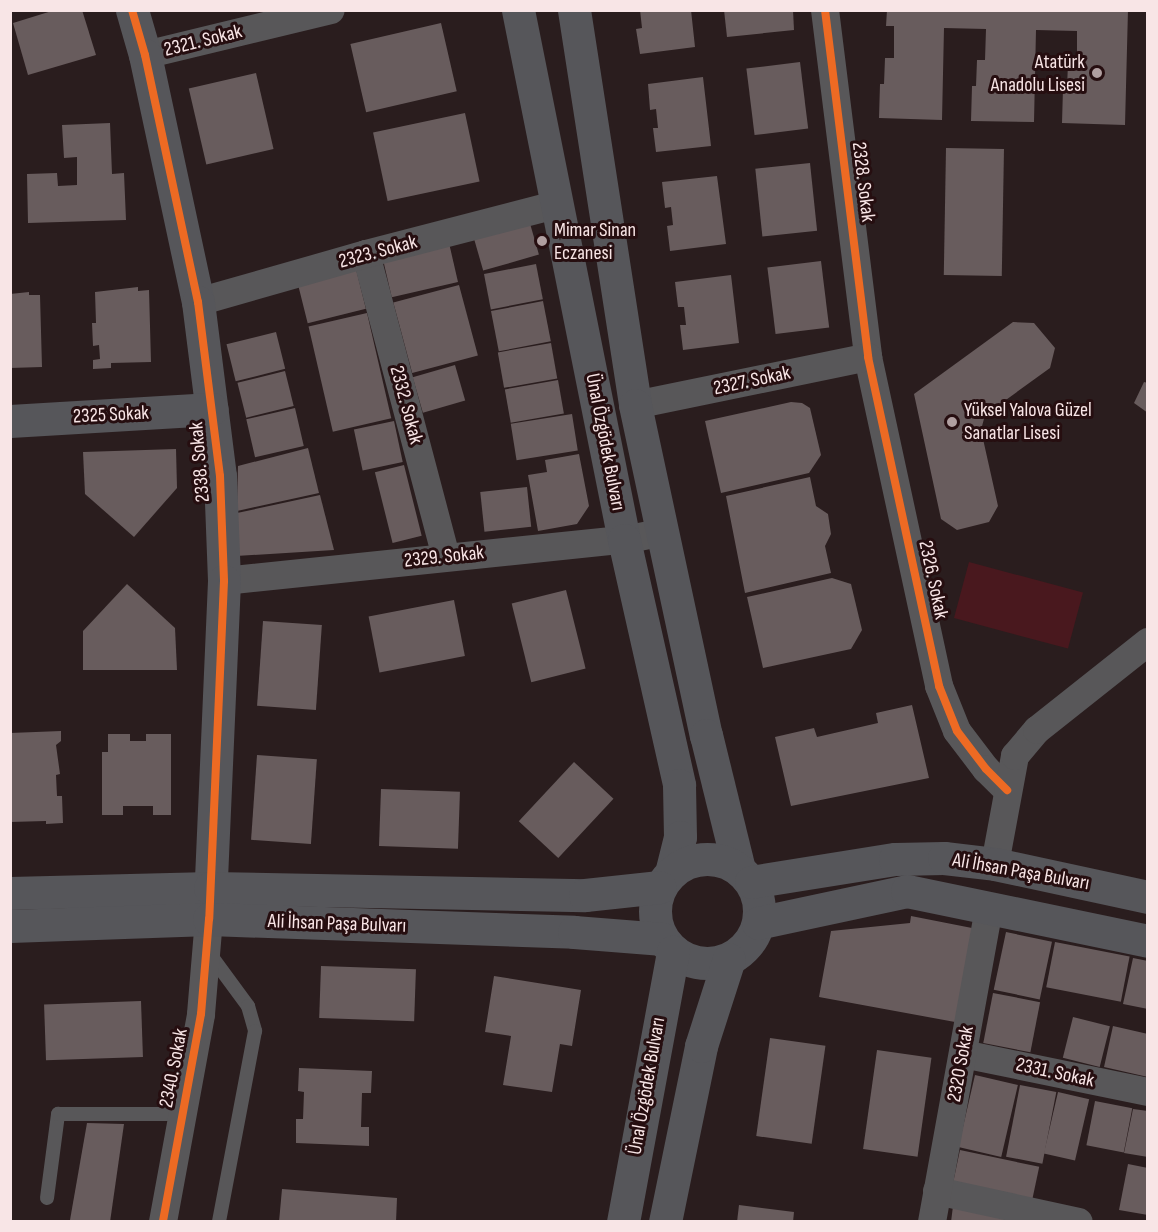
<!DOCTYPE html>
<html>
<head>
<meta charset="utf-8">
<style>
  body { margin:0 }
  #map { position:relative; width:1158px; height:1232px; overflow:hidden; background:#2a1d1e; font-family:"Sofia Sans Condensed",sans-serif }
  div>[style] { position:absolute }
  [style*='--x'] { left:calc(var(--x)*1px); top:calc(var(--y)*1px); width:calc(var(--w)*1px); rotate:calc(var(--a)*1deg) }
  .green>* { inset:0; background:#49181e; transform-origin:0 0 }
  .building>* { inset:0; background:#685c5d; transform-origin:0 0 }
  .lane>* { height:14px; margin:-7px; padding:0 7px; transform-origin:7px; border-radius:7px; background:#585759 }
  .street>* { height:28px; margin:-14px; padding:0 14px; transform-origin:14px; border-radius:14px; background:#585759 }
  .secondary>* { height:33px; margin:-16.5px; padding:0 16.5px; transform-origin:16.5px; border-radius:16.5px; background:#56565a }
  .secondary>.ring { margin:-16.5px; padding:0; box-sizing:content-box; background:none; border:33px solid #56565a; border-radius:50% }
  .cycleway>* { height:8px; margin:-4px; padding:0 4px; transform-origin:4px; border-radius:4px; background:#ed6a23 }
  .dots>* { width:16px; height:16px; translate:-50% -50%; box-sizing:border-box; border:3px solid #260e10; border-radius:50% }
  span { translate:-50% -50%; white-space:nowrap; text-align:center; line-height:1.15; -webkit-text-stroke:6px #260e10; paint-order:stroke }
  .street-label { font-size:20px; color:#f8e5e6 }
  .poi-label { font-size:20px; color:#f8e5e6 }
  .right { translate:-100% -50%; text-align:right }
  .left { translate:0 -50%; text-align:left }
  .frame { position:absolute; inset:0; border:12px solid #f8e5e6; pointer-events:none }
</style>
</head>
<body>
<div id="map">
  <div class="green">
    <div style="left:969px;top:562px;width:118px;height:58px;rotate:15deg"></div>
  </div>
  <div class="building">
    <div style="clip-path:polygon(55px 10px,82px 10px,96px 55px,28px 75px,13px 23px)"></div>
    <div style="clip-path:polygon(640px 10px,691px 10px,695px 47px,640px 54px,636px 29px,642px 28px)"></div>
    <div style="clip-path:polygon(724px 10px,793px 10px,794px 30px,727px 37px)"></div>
    <div style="clip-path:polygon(887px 10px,1128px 10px,1125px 125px,1062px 123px,1063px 88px,1067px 88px,1068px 63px,1077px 63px,1077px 31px,1036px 30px,1034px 122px,971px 121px,972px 86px,976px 86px,977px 60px,985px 60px,986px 29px,944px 28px,942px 120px,879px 118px,880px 84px,884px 84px,885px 58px,894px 58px,894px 26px,886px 26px)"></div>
    <div style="left:441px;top:23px;width:70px;height:93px;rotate:77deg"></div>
    <div style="left:800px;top:62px;width:67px;height:54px;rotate:83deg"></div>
    <div style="left:256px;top:73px;width:78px;height:69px;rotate:77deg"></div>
    <div style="clip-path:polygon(703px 77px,711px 146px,656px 152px,653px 128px,658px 128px,656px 109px,650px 110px,648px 84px)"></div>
    <div style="left:465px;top:113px;width:70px;height:94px;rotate:78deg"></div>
    <div style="clip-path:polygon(110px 123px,112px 174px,124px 173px,126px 220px,28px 223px,27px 174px,57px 173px,58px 186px,77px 185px,77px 157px,64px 158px,62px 125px)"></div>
    <div style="left:946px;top:148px;width:58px;height:127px;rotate:1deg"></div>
    <div style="left:810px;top:163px;width:68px;height:55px;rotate:84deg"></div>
    <div style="clip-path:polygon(717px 176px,726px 244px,670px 251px,667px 226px,673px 225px,671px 207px,665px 208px,662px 182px)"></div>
    <div style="left:529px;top:220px;width:36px;height:58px;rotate:74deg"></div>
    <div style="left:449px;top:243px;width:40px;height:68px;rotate:77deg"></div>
    <div style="left:821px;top:261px;width:67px;height:54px;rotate:83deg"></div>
    <div style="left:536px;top:264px;width:36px;height:53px;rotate:79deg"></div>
    <div style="left:355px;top:265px;width:45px;height:60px;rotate:76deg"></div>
    <div style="clip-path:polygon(731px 275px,739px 343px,683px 350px,680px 325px,686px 325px,684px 307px,678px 307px,675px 282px)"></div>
    <div style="left:459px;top:285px;width:73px;height:68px;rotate:75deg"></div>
    <div style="clip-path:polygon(138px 287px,138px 291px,149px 290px,151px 362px,111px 363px,111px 368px,93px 369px,93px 360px,100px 359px,99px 345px,93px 346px,92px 323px,96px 323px,95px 292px)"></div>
    <div style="clip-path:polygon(29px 292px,29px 295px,40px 295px,42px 367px,10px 368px,10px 294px)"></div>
    <div style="left:543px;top:301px;width:41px;height:53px;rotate:79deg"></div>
    <div style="left:367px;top:313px;width:108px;height:60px;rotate:77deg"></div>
    <div style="clip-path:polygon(1013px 322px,1034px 323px,1055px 348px,1050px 368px,985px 415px,981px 430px,998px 506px,989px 522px,957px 530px,941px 519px,914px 394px)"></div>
    <div style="left:276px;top:332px;width:38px;height:51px;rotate:76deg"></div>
    <div style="left:551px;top:343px;width:36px;height:54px;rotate:80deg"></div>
    <div style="left:455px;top:365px;width:37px;height:44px;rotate:74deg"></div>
    <div style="left:285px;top:371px;width:36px;height:49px;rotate:76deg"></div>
    <div style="left:558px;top:380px;width:34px;height:54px;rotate:80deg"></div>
    <div style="clip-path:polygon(1144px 382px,1148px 383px,1148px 413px,1134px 403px)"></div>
    <div style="clip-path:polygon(791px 402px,802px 403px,810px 408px,821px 455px,809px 473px,721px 493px,705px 421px)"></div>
    <div style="left:295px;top:408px;width:39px;height:50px;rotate:77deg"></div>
    <div style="left:572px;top:414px;width:37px;height:62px;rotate:81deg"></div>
    <div style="left:394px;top:421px;width:42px;height:41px;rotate:78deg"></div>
    <div style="clip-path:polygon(308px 448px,319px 493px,237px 511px,238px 466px)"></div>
    <div style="clip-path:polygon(176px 449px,177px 488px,134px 537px,85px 494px,83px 452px)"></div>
    <div style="clip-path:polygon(579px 454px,589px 506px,577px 524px,538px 531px,528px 475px,547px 472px,545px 460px)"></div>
    <div style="left:404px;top:465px;width:73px;height:30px;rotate:76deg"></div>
    <div style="clip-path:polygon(810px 477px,816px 506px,828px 514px,831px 534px,825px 546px,831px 573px,745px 593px,726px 496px)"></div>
    <div style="left:527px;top:487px;width:40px;height:47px;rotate:84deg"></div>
    <div style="clip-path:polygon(320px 495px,334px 550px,236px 556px,237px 513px)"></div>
    <div style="clip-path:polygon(832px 578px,851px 584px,862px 630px,851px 649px,763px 668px,747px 597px)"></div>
    <div style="clip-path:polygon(127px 584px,175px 628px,177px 670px,83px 670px,83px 631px)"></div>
    <div style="left:566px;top:590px;width:81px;height:56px;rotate:76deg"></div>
    <div style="left:454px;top:600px;width:57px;height:87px;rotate:79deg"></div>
    <div style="left:263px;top:621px;width:59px;height:85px;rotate:4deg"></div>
    <div style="clip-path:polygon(912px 705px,929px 778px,791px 806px,775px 737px,814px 728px,817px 737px,878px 723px,876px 713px)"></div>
    <div style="clip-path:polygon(61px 731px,61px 741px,56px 745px,60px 774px,56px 775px,57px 796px,62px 796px,63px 823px,46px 824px,46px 821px,10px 822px,10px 733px)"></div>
    <div style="clip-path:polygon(108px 734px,130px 734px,130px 741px,146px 741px,146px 734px,171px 734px,171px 815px,153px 815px,153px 806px,123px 806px,123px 815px,102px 815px,102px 752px,108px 752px)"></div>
    <div style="left:257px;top:755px;width:60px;height:85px;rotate:4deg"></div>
    <div style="left:574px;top:762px;width:54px;height:81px;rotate:43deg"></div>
    <div style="left:381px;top:789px;width:79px;height:57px;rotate:2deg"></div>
    <div style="clip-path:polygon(911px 916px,972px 928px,955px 1022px,819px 997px,831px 931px,910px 923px)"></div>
    <div style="left:1006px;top:932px;width:47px;height:59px;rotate:12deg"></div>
    <div style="left:1055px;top:942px;width:76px;height:46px;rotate:11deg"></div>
    <div style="clip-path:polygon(1133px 958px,1148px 961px,1148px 1009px,1123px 1004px)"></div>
    <div style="left:321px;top:966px;width:95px;height:52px;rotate:2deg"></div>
    <div style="clip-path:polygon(494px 976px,581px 990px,572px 1046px,560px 1044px,552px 1092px,503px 1085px,511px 1036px,485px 1032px)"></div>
    <div style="left:993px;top:993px;width:48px;height:51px;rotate:11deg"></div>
    <div style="left:141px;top:1001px;width:56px;height:97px;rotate:88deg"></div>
    <div style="left:1073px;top:1017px;width:38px;height:42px;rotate:14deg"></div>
    <div style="clip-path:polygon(1113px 1026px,1148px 1034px,1148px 1077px,1104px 1067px)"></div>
    <div style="left:770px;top:1038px;width:56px;height:99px;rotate:8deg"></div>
    <div style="left:877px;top:1050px;width:55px;height:100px;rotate:8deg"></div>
    <div style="clip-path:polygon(299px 1068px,372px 1071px,371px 1093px,362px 1093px,361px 1127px,369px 1127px,369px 1146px,296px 1143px,296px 1119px,303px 1119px,304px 1092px,298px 1091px)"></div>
    <div style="left:975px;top:1075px;width:44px;height:74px;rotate:13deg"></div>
    <div style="left:1020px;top:1085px;width:37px;height:73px;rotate:11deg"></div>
    <div style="left:1058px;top:1092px;width:32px;height:63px;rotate:13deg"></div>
    <div style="left:1095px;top:1101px;width:38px;height:45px;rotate:11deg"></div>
    <div style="clip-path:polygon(1133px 1109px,1148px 1111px,1148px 1157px,1124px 1153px)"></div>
    <div style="clip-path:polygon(87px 1123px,124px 1124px,110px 1222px,70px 1220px)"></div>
    <div style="left:960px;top:1150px;width:81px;height:38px;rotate:12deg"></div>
    <div style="clip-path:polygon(1128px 1164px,1148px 1168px,1148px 1215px,1119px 1210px)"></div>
    <div style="clip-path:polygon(282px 1189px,397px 1198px,396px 1222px,279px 1222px)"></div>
    <div style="clip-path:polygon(739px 1205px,794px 1212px,793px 1222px,737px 1222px)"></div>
    <div style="clip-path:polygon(953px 1206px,1015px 1222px,951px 1222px)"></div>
  </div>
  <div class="lane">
    <div style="--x:209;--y:953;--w:66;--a:53.7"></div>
    <div style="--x:248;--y:1006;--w:26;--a:74"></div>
    <div style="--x:255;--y:1031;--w:194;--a:100.7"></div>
    <div style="--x:47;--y:1198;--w:85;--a:-82.5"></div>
    <div style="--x:58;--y:1114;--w:124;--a:0"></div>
  </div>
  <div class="street">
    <div style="--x:825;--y:10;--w:350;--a:82.9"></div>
    <div style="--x:868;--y:357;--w:337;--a:77.8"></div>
    <div style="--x:939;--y:686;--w:48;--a:68.2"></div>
    <div style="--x:957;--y:731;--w:48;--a:52.7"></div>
    <div style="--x:986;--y:769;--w:30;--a:45"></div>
    <div style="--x:145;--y:55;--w:191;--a:-13.6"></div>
    <div style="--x:366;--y:254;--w:313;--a:75.2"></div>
    <div style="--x:198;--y:302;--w:175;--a:-15.9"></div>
    <div style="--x:366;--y:254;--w:199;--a:-14.5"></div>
    <div style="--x:635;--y:405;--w:238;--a:-11.6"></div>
    <div style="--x:224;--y:581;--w:402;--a:-5.9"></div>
    <div style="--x:624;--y:540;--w:41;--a:-11.3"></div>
    <div style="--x:995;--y:864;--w:110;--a:-79.5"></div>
    <div style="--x:1015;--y:756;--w:34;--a:-50"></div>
    <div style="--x:1037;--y:730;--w:142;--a:-38.4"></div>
    <div style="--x:963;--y:1054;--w:189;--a:11.6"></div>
    <div style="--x:937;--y:1191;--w:145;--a:12.3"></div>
    <div style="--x:163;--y:1222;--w:211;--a:-79.6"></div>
    <div style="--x:201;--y:1014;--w:95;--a:-85.2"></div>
    <div style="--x:932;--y:1222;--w:320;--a:-79.7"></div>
  </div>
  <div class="secondary">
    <div style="--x:132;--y:10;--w:47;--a:73.9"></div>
    <div style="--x:145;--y:55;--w:253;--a:77.9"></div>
    <div style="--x:198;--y:302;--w:175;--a:82.8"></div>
    <div style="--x:220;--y:476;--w:105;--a:87.8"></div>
    <div style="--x:224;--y:581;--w:338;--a:92.5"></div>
    <div style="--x:518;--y:10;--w:540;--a:78.69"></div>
    <div style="--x:624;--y:540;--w:251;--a:77.3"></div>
    <div style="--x:679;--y:785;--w:52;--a:88.9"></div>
    <div style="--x:680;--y:837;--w:37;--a:104"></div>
    <div style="--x:574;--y:10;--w:400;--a:81.2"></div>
    <div style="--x:635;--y:405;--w:338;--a:77.9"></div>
    <div style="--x:706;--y:735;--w:138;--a:76.2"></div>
    <div style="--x:10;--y:421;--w:202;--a:-3.4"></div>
    <div class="ring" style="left:655px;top:859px;width:71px;height:71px"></div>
    <div style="--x:751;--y:882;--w:146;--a:-9.1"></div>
    <div style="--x:895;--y:859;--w:49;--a:-1.2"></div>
    <div style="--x:944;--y:858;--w:51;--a:6.7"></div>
    <div style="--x:995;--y:864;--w:157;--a:12.2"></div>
    <div style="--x:10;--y:893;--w:200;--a:-1.4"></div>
    <div style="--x:210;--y:888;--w:375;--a:1.1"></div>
    <div style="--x:585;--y:895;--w:75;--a:-6.1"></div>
    <div style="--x:758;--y:923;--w:152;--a:-12.1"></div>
    <div style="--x:907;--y:891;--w:246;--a:11.7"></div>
    <div style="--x:10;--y:926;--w:199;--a:-2"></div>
    <div style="--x:209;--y:919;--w:365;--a:2"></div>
    <div style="--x:574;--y:932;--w:89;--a:4.5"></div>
    <div style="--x:623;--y:1222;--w:275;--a:-79.5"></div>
    <div style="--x:665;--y:1222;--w:180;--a:-78.4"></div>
    <div style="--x:701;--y:1046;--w:91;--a:-72.2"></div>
  </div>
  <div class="cycleway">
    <div style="--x:132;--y:10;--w:47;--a:73.9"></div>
    <div style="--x:145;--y:55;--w:253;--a:77.9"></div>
    <div style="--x:198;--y:302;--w:175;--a:82.8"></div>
    <div style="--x:220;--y:476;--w:105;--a:87.8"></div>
    <div style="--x:224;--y:581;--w:338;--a:92.5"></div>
    <div style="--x:209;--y:919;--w:95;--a:94.8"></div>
    <div style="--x:201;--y:1014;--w:211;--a:100.4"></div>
    <div style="--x:825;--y:10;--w:350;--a:82.9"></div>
    <div style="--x:868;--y:357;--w:337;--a:77.8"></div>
    <div style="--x:939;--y:686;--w:48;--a:68.2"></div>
    <div style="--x:957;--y:731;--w:48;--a:52.7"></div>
    <div style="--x:986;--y:769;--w:30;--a:45"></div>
  </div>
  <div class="dots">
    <div style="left:1097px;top:73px;background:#b09fa0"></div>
    <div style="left:542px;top:241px;background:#b09fa0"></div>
    <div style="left:952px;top:422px;background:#b09fa0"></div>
  </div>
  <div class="street-label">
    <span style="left:203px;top:41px;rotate:-14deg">2321. Sokak</span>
    <span style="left:863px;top:182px;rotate:83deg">2328. Sokak</span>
    <span style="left:378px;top:252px;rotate:-15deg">2323. Sokak</span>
    <span style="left:752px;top:381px;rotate:-12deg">2327. Sokak</span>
    <span style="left:406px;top:405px;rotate:75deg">2332. Sokak</span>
    <span style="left:111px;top:415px;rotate:-3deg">2325 Sokak</span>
    <span style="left:605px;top:442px;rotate:79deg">Ünal Özgödek Bulvarı</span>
    <span style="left:200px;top:462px;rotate:-95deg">2338. Sokak</span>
    <span style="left:444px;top:557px;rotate:-6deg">2329. Sokak</span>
    <span style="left:933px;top:580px;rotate:78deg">2326. Sokak</span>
    <span style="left:1021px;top:872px;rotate:10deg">Ali İhsan Paşa Bulvarı</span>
    <span style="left:337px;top:924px;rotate:2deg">Ali İhsan Paşa Bulvarı</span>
    <span style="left:961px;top:1064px;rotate:-80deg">2320 Sokak</span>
    <span style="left:174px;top:1068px;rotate:-79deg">2340. Sokak</span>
    <span style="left:1055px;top:1073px;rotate:12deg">2331. Sokak</span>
    <span style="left:647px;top:1086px;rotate:-80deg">Ünal Özgödek Bulvarı</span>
  </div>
  <div class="poi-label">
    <span class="right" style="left:1085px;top:74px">Atatürk<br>Anadolu Lisesi</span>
    <span class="left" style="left:554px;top:242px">Mimar Sinan<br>Eczanesi</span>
    <span class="left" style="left:964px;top:422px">Yüksel Yalova Güzel<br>Sanatlar Lisesi</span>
  </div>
  <div class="frame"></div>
</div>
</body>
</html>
